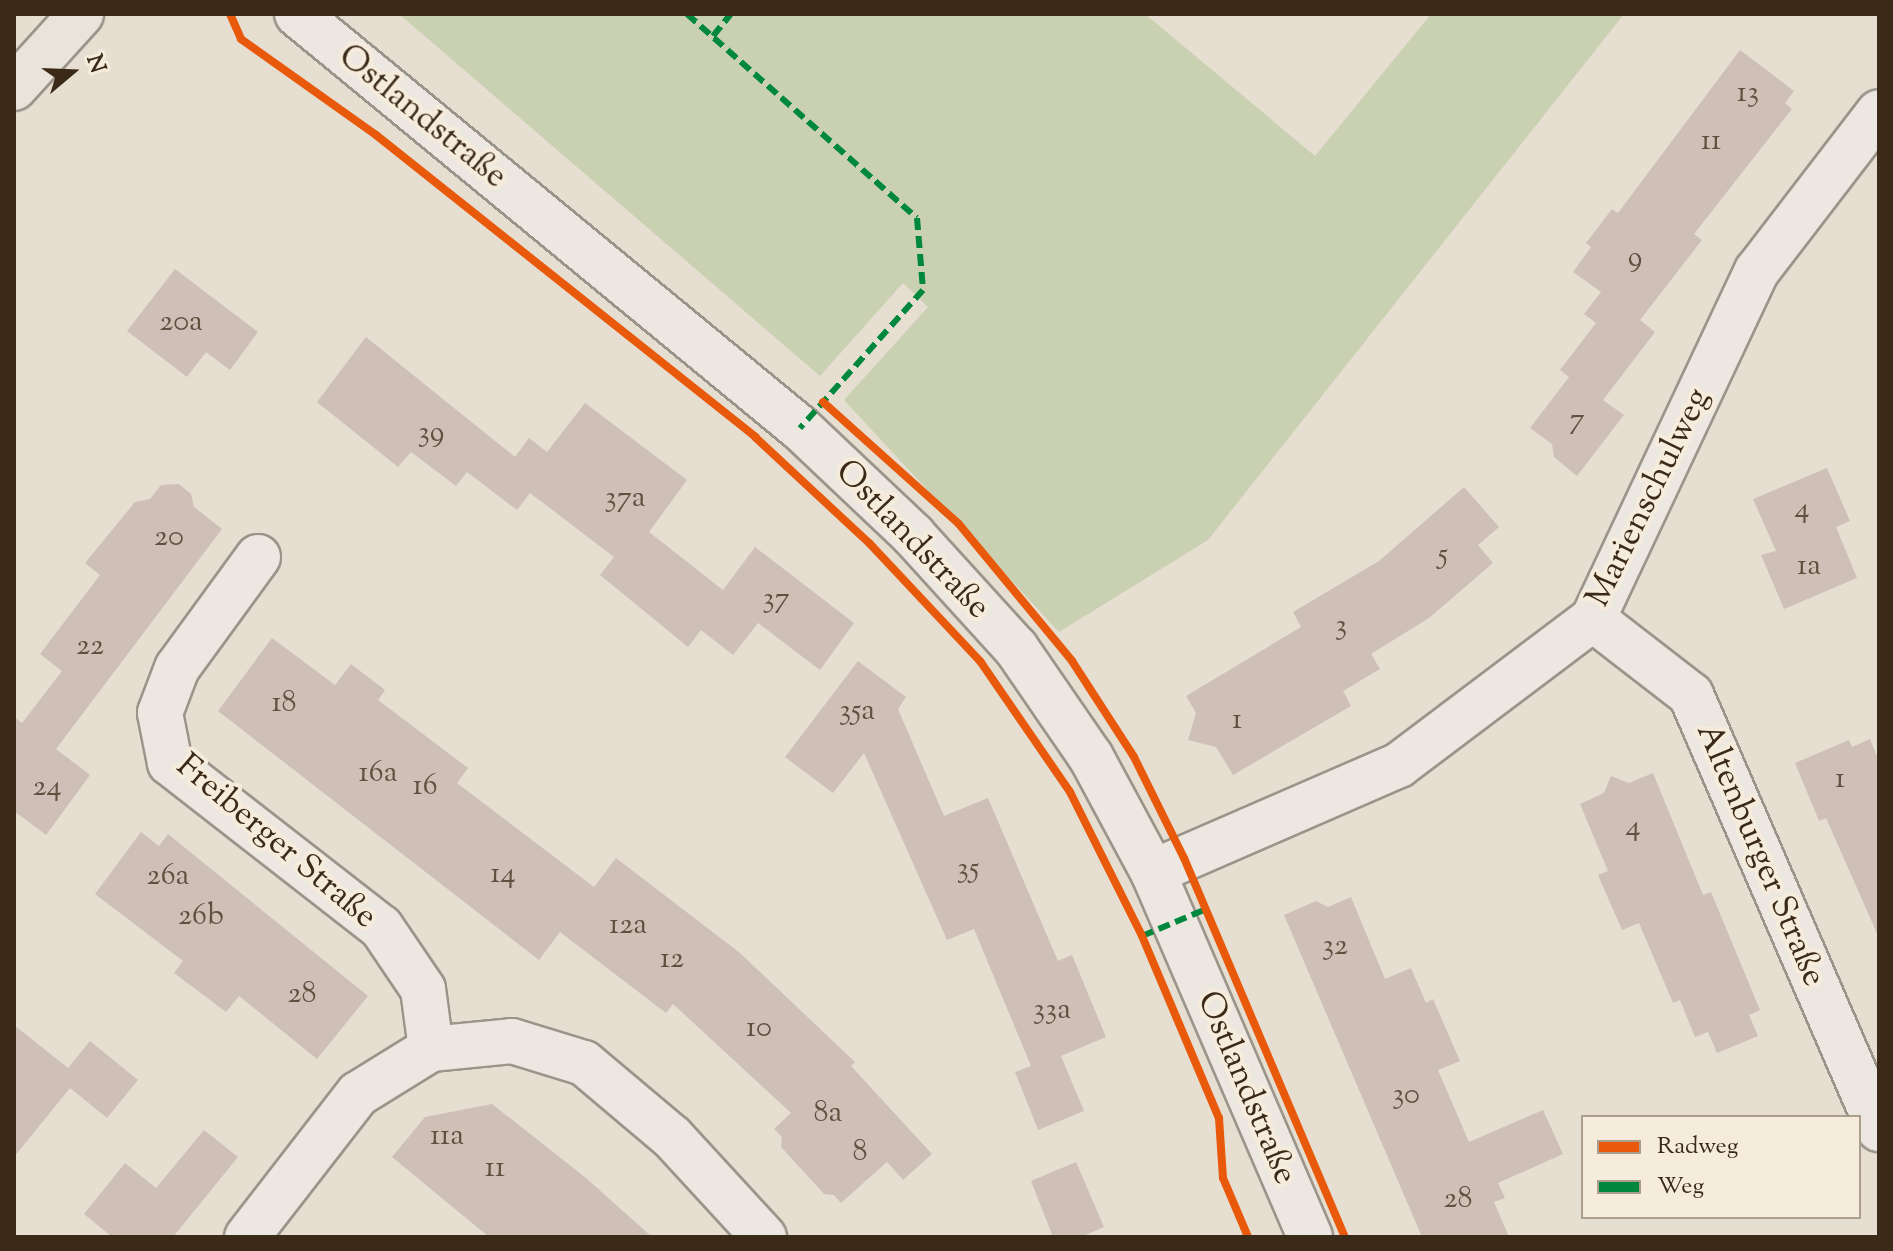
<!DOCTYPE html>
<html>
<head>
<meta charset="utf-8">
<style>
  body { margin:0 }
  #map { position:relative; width:1893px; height:1251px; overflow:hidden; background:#e6ded0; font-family:"Sorts Mill Goudy",serif }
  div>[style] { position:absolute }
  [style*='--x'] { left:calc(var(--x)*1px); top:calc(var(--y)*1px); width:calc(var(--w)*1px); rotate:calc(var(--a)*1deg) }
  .green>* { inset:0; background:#cad0b2 }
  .building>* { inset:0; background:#cfc0b7 }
  .roads { filter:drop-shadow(2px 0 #9a948a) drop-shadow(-2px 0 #9a948a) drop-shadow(0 2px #9a948a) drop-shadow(0 -2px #9a948a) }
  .street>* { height:44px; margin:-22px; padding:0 22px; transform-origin:22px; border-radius:22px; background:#ece7e0 }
  .secondary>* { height:44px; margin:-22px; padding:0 22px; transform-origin:22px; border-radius:22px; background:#ece7e0 }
  .primary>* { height:44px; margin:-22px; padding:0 22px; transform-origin:22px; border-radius:22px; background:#e9e4db }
  .quiet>* { height:6px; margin-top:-3px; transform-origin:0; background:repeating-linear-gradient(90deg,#00873e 0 12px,transparent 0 18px) }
  .cycleway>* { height:8px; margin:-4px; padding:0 4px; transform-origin:4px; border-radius:4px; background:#e8590c }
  span { translate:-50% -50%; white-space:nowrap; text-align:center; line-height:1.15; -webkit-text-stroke:8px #f5ecdb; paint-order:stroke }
  .number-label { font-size:30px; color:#605040 }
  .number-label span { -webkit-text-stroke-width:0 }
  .street-label { font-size:34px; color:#3b2a18 }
  .frame { position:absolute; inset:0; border:16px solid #3b2a18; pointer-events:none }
  .legend { position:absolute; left:1581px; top:1115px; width:280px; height:104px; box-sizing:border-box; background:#f5ecdb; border:2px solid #ab9e8d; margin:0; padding:10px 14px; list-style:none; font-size:24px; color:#3b2a18 }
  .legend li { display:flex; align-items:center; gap:16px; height:40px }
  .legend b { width:40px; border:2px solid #ab9e8d }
  .north { position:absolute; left:32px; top:32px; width:80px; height:80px; -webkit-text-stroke:6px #f5ecdb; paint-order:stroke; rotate:71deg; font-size:22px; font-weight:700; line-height:32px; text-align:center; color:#3b2a18 }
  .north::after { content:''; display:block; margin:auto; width:28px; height:36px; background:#3b2a18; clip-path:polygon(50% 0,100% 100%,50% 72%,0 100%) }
</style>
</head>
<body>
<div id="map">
  <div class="green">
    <div style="clip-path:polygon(399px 14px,1145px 14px,1315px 156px,1431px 14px,1624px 14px,1208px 540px,1059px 632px,844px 400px,928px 307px,903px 283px,820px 376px)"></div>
  </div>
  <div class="building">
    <div style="clip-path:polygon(1740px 50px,1794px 91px,1785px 103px,1792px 109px,1694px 234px,1702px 240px,1640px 320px,1655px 332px,1603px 400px,1624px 415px,1577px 476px,1554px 457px,1552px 444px,1530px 428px,1569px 377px,1560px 370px,1596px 323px,1584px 314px,1601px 292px,1573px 272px,1591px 247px,1586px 243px,1612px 209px,1618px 213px)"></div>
    <div style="clip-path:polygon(175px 269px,258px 332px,230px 370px,206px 352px,187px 377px,127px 331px)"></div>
    <div style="clip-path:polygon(366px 337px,515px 457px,529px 438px,547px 452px,585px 403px,687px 480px,649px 532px,723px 590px,755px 547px,854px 623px,820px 670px,758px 623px,733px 655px,701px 630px,688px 647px,600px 575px,614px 557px,530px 493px,517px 510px,467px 472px,456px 486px,411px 452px,398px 467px,317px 402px)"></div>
    <div style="clip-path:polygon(1827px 468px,1850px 521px,1836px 527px,1857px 578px,1784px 609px,1761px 555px,1776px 551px,1753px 499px)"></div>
    <div style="clip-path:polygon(179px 484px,191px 494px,194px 507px,222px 529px,56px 749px,90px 775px,46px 835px,14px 811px,14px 717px,22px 723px,62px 671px,40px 654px,100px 575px,85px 563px,135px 502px,150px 499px,161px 485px)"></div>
    <div style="clip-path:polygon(1464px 487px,1499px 527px,1478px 545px,1493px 563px,1429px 618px,1371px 654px,1380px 669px,1343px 691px,1351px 706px,1233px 775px,1216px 747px,1188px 740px,1196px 713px,1186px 696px,1301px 627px,1293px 612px,1379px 561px)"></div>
    <div style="clip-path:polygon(272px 638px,335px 685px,351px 664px,385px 690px,378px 700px,468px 768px,457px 783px,594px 887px,616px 858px,740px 953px,855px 1062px,851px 1066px,932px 1154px,903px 1180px,887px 1162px,841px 1203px,834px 1195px,824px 1194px,781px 1147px,782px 1137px,774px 1129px,791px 1113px,673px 1004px,666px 1013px,560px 932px,539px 960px,218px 711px)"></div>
    <div style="clip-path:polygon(858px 661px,906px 697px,898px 709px,944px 816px,988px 798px,1058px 961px,1072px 955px,1106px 1037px,1061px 1056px,1084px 1111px,1038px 1130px,1015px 1072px,1031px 1066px,974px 929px,947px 940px,864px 753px,833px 793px,785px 757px)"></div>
    <div style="clip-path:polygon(1870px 739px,1879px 761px,1879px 938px,1826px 818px,1819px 821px,1795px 763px,1849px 740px,1852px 747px)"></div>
    <div style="clip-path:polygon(1653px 773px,1703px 895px,1711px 892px,1760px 1010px,1749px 1015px,1758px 1036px,1717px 1053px,1708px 1032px,1695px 1037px,1680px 1000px,1673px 1003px,1639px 923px,1622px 930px,1598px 875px,1608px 871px,1580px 804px,1604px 793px,1611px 776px,1629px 783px)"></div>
    <div style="clip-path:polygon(141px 832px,159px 846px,168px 834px,368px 996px,317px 1059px,239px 996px,226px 1012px,174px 973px,183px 961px,95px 894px)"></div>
    <div style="clip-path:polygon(1351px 897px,1385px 979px,1411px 968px,1426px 1003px,1433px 999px,1460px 1061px,1438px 1070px,1469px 1142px,1543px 1110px,1563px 1154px,1498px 1183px,1505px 1198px,1494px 1202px,1509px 1237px,1422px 1237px,1284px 915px,1316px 901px,1328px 907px)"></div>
    <div style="clip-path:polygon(14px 1025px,68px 1068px,90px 1041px,138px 1080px,107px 1118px,70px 1088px,14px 1157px)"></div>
    <div style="clip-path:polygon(492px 1104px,586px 1178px,652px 1237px,489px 1237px,392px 1157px,425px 1117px)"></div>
    <div style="clip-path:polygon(204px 1130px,238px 1157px,173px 1237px,112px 1237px,84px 1214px,125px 1163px,156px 1188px)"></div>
    <div style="clip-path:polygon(1076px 1162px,1104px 1227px,1081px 1237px,1053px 1237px,1031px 1181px)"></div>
  </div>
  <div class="roads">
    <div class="street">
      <div style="--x:258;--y:557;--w:137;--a:126.1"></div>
      <div style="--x:177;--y:668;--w:48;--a:110.7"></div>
      <div style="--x:160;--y:713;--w:51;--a:78.7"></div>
      <div style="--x:170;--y:763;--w:267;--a:37.9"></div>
      <div style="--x:381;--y:927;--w:75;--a:55.9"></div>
      <div style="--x:423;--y:989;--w:61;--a:82.4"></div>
      <div style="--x:1593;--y:619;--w:124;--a:37.8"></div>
      <div style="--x:1691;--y:695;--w:473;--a:66.6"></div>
      <div style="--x:1153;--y:872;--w:268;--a:-23.5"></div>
      <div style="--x:1399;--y:765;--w:243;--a:-37"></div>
      <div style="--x:1593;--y:619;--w:385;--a:-64.8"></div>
      <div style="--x:1757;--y:271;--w:200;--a:-52.5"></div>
      <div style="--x:247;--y:1237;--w:181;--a:-52.2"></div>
      <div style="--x:358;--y:1094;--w:86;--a:-31.7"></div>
      <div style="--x:431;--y:1049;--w:81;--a:-5.6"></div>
      <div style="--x:512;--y:1041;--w:75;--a:17"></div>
      <div style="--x:584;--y:1063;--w:115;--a:40.1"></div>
      <div style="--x:672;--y:1137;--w:136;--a:47.4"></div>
    </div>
    <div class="secondary">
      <div style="--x:297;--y:14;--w:651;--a:39.46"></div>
      <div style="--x:800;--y:428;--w:156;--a:43.4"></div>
      <div style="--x:913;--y:535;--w:153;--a:47.7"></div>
      <div style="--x:1016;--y:648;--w:132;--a:55.5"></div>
      <div style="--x:1091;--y:757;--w:131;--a:61.7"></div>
      <div style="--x:1153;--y:872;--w:397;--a:66.7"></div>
    </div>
    <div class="primary">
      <div style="--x:14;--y:88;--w:100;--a:-47.8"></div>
    </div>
  </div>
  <div class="quiet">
    <div style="--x:687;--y:14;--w:307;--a:41.6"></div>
    <div style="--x:917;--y:218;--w:72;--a:85.2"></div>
    <div style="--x:923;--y:290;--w:185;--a:131.7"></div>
    <div style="--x:713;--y:36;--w:28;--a:-51"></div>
    <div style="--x:1142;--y:936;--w:69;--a:-22.9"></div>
  </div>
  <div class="cycleway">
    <div style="--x:230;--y:14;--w:27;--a:66"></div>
    <div style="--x:241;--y:39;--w:166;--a:35.4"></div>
    <div style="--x:376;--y:135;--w:485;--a:38.5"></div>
    <div style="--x:755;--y:437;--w:157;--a:42.9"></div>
    <div style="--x:870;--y:544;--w:161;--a:46.8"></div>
    <div style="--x:980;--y:661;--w:159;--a:55.5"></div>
    <div style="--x:1070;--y:792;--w:161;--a:63.4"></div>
    <div style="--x:1142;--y:936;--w:198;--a:67.1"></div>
    <div style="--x:1219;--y:1118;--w:60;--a:86.2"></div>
    <div style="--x:1223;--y:1178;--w:64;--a:67"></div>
    <div style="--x:823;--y:402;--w:181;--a:41.9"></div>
    <div style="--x:958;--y:523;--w:179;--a:50.4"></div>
    <div style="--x:1072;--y:661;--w:114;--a:57.1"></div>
    <div style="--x:1134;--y:757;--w:113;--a:63.7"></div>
    <div style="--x:1184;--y:858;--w:412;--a:67"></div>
  </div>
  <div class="number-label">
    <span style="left:1748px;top:94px">13</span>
    <span style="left:1711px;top:142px">11</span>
    <span style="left:1635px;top:259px">9</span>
    <span style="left:181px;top:323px">20a</span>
    <span style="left:1577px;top:421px">7</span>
    <span style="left:431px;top:434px">39</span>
    <span style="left:625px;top:499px">37a</span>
    <span style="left:1802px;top:510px">4</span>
    <span style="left:169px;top:538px">20</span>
    <span style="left:1443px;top:556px">5</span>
    <span style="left:1809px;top:567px">1a</span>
    <span style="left:776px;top:600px">37</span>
    <span style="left:1341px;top:627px">3</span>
    <span style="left:90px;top:647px">22</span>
    <span style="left:284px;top:704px">18</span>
    <span style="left:857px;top:712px">35a</span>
    <span style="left:1237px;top:721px">1</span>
    <span style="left:378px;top:774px">16a</span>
    <span style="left:1840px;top:780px">1</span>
    <span style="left:425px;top:787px">16</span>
    <span style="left:47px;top:788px">24</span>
    <span style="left:1633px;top:828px">4</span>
    <span style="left:968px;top:870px">35</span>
    <span style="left:503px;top:875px">14</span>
    <span style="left:168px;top:877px">26a</span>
    <span style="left:201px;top:917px">26b</span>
    <span style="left:628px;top:926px">12a</span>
    <span style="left:1335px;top:947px">32</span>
    <span style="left:672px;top:960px">12</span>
    <span style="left:302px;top:995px">28</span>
    <span style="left:1052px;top:1011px">33a</span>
    <span style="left:759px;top:1029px">10</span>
    <span style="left:1406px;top:1096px">30</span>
    <span style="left:828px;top:1114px">8a</span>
    <span style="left:447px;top:1137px">11a</span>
    <span style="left:860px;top:1153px">8</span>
    <span style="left:495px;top:1169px">11</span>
    <span style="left:1458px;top:1200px">28</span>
  </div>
  <div class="street-label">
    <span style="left:422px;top:117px;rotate:39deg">Ostlandstraße</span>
    <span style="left:1649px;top:498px;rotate:-64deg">Marienschulweg</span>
    <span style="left:912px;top:540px;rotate:46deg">Ostlandstraße</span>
    <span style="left:276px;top:842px;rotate:40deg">Freiberger Straße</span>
    <span style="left:1760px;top:855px;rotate:67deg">Altenburger Straße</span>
    <span style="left:1246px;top:1088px;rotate:67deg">Ostlandstraße</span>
  </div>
  <div class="frame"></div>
  <ul class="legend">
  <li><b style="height:10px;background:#e8590c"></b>Radweg</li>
  <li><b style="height:10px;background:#00873e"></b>Weg</li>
  </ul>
  <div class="north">N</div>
</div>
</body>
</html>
